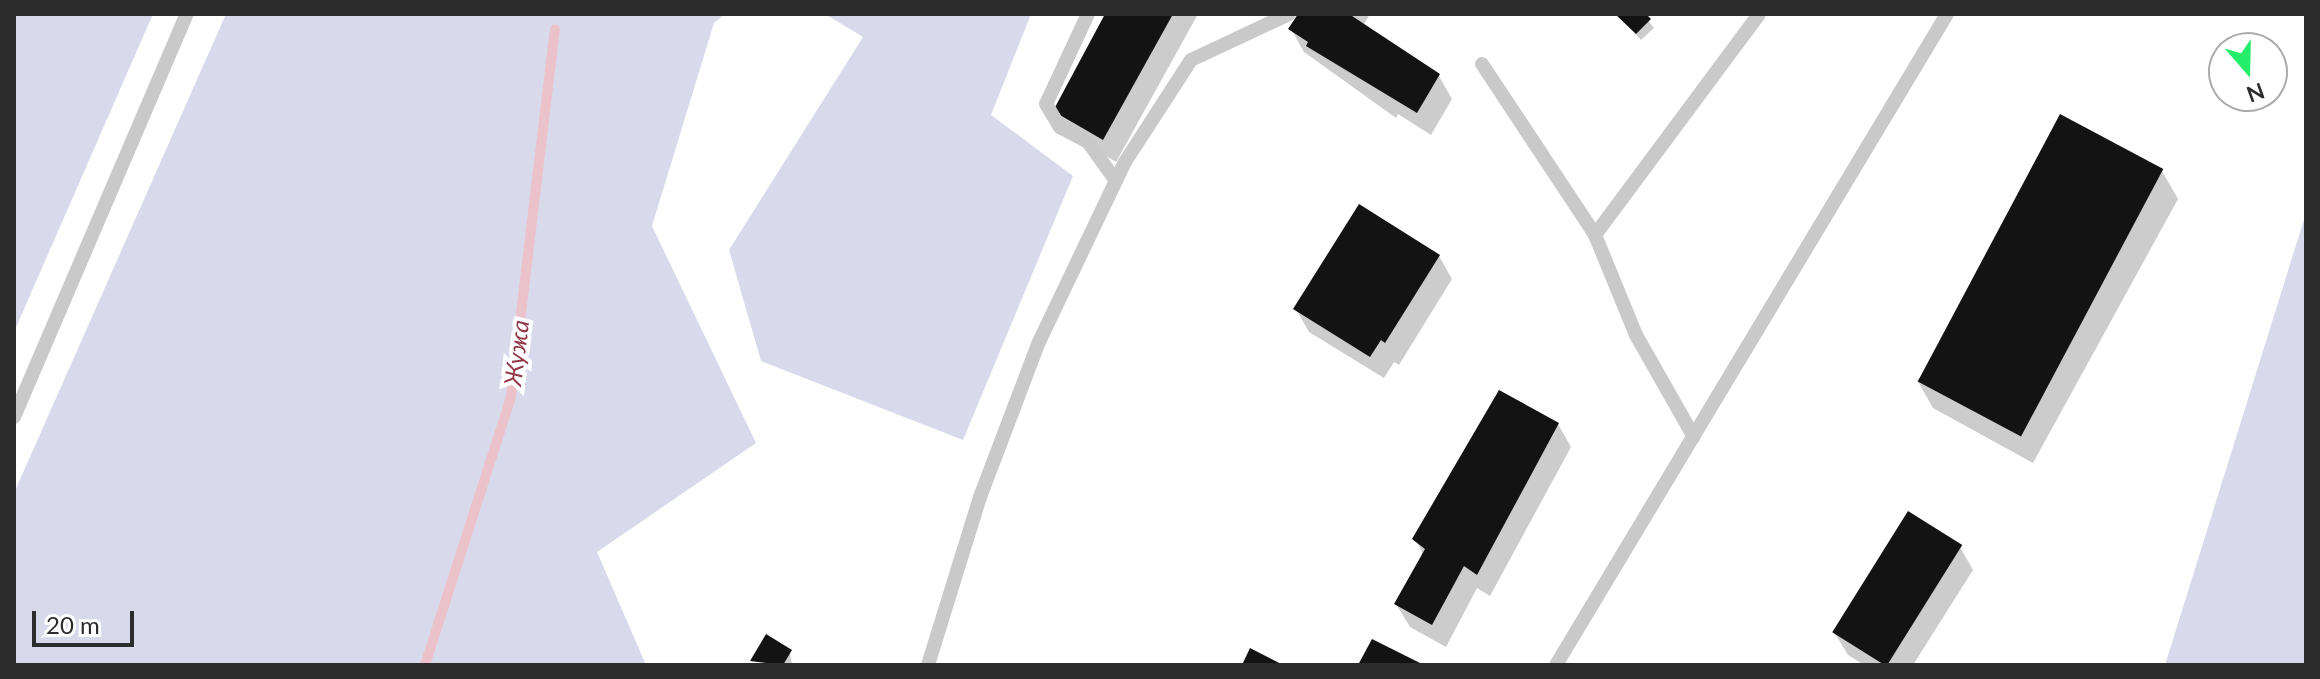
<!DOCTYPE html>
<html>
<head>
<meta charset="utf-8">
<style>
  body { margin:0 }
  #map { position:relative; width:2320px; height:679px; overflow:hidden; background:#fff; font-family:Lato,sans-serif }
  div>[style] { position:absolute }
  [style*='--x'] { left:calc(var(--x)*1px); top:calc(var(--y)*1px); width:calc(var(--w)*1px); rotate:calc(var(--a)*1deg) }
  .green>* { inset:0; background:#d8daeb }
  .shadow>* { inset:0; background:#0003 }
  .stream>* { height:10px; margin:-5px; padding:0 5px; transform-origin:5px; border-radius:5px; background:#ecc2ca }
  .building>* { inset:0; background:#131313; transform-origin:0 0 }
  .service>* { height:14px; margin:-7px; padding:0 7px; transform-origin:7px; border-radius:7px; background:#c9c9c9 }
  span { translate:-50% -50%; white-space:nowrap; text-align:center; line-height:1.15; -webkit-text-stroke:8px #fff; paint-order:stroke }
  .water-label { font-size:24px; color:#913748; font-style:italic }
  .frame { position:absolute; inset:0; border:16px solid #2c2c2c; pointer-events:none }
  .north { position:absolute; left:2208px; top:32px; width:80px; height:80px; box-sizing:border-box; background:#fff; border:2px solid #ababab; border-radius:50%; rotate:160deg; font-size:22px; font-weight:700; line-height:32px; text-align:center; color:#2c2c2c }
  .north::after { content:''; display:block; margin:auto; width:28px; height:36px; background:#23ed69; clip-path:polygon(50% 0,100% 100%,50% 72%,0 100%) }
  .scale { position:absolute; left:32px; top:611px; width:102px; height:36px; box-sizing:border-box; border:4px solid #2c2c2c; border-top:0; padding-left:10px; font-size:24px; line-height:28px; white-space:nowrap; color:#2c2c2c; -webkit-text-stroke:6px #fff; paint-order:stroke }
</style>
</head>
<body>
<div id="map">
  <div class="green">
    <div style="clip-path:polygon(14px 14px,153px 14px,14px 332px)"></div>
    <div style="clip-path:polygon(226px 14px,725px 14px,714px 23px,652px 226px,756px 443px,597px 552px,646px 665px,14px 665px,14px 493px)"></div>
    <div style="clip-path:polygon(825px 14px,1031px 14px,991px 115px,1073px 176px,963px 440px,761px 361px,729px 250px,863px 37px)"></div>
    <div style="clip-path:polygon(2306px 213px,2306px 665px,2165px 665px)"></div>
  </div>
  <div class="shadow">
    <div style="clip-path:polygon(1107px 14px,1198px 14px,1116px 162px,1069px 133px,1056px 111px)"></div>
    <div style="clip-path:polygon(1300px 14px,1370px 14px,1363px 26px,1439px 76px,1452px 99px,1431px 135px,1398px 114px,1396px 118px,1304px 52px,1291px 29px)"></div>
    <div style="clip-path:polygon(1643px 14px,1654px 28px,1641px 40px,1618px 15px)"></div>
    <div style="clip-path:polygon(2162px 171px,2178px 199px,2033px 463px,1933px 408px,1917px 380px)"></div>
    <div style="clip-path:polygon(1439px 256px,1452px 279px,1399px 365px,1394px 362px,1384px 378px,1309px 332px,1296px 309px)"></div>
    <div style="clip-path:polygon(1558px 424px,1571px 447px,1490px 596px,1477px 588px,1446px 647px,1410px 627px,1396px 604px,1423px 554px,1415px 539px)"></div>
    <div style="clip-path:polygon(1960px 547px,1973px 570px,1913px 665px,1864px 665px,1848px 655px,1834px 632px)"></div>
    <div style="clip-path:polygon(790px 652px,792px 665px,752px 661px)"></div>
  </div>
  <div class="stream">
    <div style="--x:425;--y:665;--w:281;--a:-72.2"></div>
    <div style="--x:511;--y:397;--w:370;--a:-83.2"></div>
  </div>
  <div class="building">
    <div style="clip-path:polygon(1105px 14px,1173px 14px,1103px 140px,1053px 111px)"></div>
    <div style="clip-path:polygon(1298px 14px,1349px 14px,1440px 74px,1417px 113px,1306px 46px,1308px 42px,1288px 29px)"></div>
    <div style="clip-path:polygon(1615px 14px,1646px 14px,1651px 19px,1636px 34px)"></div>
    <div style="left:2060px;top:114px;width:117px;height:303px;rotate:28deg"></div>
    <div style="clip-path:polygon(1359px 204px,1440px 255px,1385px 343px,1381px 340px,1370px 357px,1293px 309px)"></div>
    <div style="clip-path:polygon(1499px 390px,1559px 423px,1477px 575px,1464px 566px,1432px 625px,1394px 604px,1425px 549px,1412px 539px)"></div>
    <div style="left:1908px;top:511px;width:64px;height:143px;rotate:32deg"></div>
    <div style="clip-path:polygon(766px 634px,792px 650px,783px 665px,750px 661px)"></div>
    <div style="clip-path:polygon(1372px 639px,1424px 665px,1358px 665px)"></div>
    <div style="clip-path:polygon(1250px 648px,1283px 665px,1242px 665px)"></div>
  </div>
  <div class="service">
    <div style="--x:1088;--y:14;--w:99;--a:115"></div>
    <div style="--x:1046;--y:104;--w:27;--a:59"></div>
    <div style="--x:1060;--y:127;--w:32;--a:28"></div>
    <div style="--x:1088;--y:142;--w:48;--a:54.3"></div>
    <div style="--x:1482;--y:64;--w:205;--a:56.5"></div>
    <div style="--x:1595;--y:235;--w:108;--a:67.7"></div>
    <div style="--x:1636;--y:335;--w:117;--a:60.4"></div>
    <div style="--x:1595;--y:235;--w:275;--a:-53.4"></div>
    <div style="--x:14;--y:417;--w:439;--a:-66.8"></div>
    <div style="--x:928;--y:665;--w:176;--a:-72.8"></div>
    <div style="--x:980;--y:497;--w:166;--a:-69.2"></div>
    <div style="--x:1039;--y:342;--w:199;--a:-64.5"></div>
    <div style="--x:1125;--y:162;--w:121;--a:-57.1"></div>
    <div style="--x:1191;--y:60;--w:108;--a:-25.1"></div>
    <div style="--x:1556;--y:665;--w:759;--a:-59.01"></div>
  </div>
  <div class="water-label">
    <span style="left:516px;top:353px;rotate:-83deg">Жужа</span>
  </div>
  <div class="frame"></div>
  <div class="north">N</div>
  <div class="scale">20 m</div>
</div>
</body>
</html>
